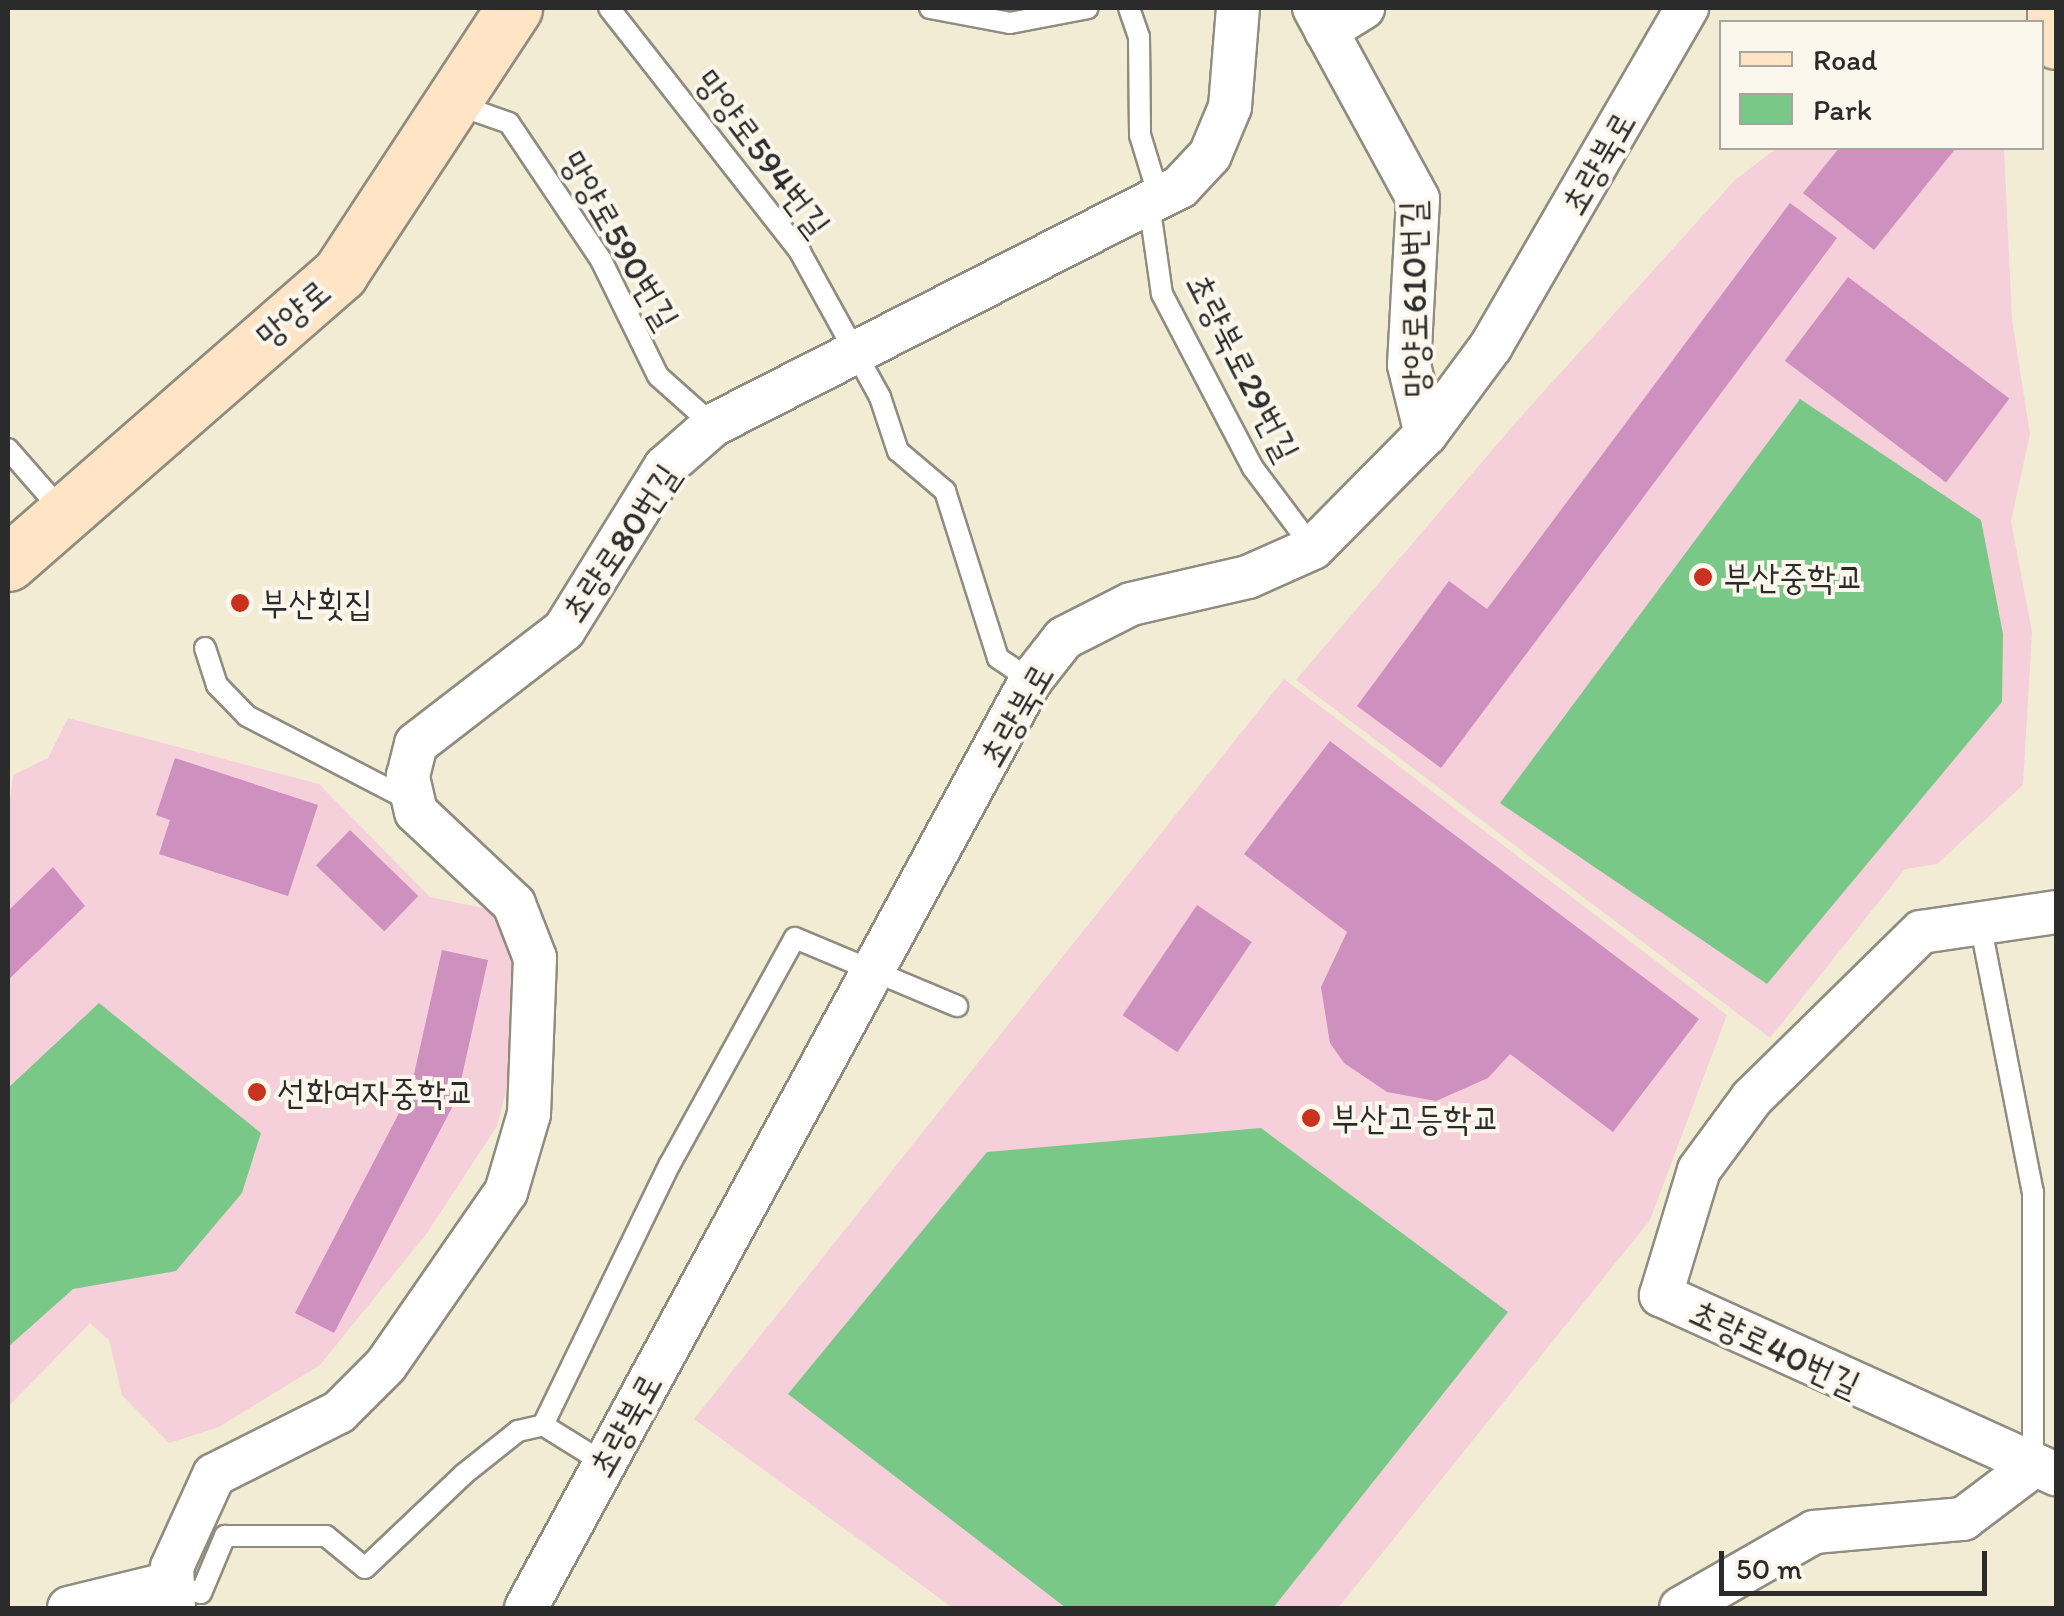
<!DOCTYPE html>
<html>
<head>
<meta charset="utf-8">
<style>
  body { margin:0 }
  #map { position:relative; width:2064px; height:1616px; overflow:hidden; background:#f3ecd5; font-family:Itim,"Poor Story",sans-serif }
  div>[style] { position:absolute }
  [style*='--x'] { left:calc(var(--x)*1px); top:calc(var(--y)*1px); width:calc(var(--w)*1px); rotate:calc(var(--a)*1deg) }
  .built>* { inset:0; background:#f5cfda }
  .green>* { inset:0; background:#79c888 }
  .building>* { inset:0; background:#cd90bf; transform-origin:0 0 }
  .roads { filter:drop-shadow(2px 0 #8f8c80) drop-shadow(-2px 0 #8f8c80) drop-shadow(0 2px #8f8c80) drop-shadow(0 -2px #8f8c80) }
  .lane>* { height:20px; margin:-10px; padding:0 10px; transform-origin:10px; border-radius:10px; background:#fff }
  .street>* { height:42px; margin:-21px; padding:0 21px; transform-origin:21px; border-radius:21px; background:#fff }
  .secondary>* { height:55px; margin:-27.5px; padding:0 27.5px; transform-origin:27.5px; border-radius:27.5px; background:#ffe4c6 }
  .dots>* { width:28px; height:28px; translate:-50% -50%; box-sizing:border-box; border:5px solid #fbf7ec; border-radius:50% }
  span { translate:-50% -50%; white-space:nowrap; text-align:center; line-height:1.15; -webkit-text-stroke:8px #fbf7ec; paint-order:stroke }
  .street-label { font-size:35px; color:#2b2b2b }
  .poi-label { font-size:35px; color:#2b2b2b }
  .left { translate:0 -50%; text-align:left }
  .frame { position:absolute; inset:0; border:10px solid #2b2b2b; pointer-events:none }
  .legend { position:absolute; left:1719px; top:20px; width:325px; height:130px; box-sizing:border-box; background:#fbf7ec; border:2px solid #a8a59f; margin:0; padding:12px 18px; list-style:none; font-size:30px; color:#2b2b2b }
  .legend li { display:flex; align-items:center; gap:20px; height:50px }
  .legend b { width:50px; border:2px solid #a8a59f }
  .scale { position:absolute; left:1719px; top:1551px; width:268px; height:45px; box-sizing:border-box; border:5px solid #2b2b2b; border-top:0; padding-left:12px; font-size:30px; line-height:35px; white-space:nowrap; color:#2b2b2b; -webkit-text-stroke:8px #fbf7ec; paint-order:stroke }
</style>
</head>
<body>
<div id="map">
  <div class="built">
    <div style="clip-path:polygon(1777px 148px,2004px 148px,2012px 320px,2030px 434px,2011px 521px,2032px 632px,2023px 785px,1937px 864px,1905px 869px,1770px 1038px,1296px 680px,1517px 421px,1735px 180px)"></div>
    <div style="clip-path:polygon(1284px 679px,1727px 1015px,1650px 1220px,1338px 1608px,953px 1608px,694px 1419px)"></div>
    <div style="clip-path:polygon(68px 718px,319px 784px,430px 897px,492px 910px,511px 947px,515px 1057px,497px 1126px,427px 1233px,320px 1365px,219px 1427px,169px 1443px,122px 1395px,109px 1340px,90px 1323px,8px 1407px,8px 815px,13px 775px,48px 758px)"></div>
  </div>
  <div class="green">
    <div style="clip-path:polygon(1800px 399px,1981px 520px,2003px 634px,2002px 702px,1767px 984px,1500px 803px)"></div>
    <div style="clip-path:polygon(99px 1003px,261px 1133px,242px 1193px,176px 1271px,73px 1289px,8px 1347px,8px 1088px)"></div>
    <div style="clip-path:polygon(1261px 1128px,1508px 1312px,1273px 1608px,1066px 1608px,788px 1394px,987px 1152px)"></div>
  </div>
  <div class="building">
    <div style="clip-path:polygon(1839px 148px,1956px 148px,1874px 250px,1803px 193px)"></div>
    <div style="clip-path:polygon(1790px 203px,1837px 238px,1441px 768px,1357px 706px,1449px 581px,1487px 609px)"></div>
    <div style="left:1848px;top:277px;width:202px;height:105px;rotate:37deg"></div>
    <div style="clip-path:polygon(1330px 741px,1699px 1019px,1613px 1132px,1510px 1054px,1488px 1078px,1436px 1101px,1387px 1092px,1344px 1063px,1330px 1043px,1321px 987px,1347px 932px,1244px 854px)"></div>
    <div style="clip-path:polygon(175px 758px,318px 805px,288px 896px,159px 854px,170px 820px,156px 815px)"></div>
    <div style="left:350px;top:830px;width:95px;height:49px;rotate:44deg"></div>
    <div style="clip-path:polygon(53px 867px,85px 906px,8px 980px,8px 911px)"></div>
    <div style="left:1197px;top:905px;width:66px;height:133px;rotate:34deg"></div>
    <div style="clip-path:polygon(442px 950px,488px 960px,457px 1098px,334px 1333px,295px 1313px,410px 1092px)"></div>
  </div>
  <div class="roads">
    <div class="lane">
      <div style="--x:609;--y:8;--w:310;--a:51.9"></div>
      <div style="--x:800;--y:252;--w:166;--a:61.1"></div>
      <div style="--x:880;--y:397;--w:57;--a:71.6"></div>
      <div style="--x:898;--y:451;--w:62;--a:40.4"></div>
      <div style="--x:945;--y:491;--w:175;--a:72.4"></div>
      <div style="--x:998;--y:658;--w:40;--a:34"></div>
      <div style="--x:930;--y:8;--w:81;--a:10.6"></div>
      <div style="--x:1010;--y:23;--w:79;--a:-10.9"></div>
      <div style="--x:1129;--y:8;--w:31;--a:71"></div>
      <div style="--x:1139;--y:37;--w:98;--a:89.4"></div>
      <div style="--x:1140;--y:135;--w:65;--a:73"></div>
      <div style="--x:458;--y:105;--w:54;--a:19.4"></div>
      <div style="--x:509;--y:123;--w:165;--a:56.1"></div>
      <div style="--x:601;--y:260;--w:129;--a:63.8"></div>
      <div style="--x:658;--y:376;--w:74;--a:41.7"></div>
      <div style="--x:1149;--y:203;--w:92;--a:81.9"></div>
      <div style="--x:1162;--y:294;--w:196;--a:62.4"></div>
      <div style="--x:1253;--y:468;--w:100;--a:53.1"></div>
      <div style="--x:8;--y:449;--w:82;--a:48.9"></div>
      <div style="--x:205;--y:648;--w:39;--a:72"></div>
      <div style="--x:217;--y:685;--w:43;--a:45.9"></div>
      <div style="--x:247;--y:716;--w:187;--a:27.4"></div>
      <div style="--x:1980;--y:923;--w:274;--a:78.9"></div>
      <div style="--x:2033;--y:1192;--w:274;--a:90"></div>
      <div style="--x:604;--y:1463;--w:72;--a:-148.1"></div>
      <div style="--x:543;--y:1425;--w:290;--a:-64.1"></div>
      <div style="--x:670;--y:1164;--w:258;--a:-61.1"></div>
      <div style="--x:795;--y:938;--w:176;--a:22.8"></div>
      <div style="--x:168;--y:1584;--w:34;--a:15"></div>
      <div style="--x:201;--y:1593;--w:62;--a:-67.2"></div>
      <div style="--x:225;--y:1536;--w:101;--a:0"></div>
      <div style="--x:326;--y:1536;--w:50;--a:39.4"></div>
      <div style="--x:365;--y:1568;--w:137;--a:-43.5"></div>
      <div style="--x:464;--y:1474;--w:69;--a:-38.5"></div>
      <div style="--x:518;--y:1431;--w:26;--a:-13"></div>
    </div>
    <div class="street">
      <div style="--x:1314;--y:8;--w:217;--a:61.4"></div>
      <div style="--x:1418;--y:199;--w:166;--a:93.1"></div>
      <div style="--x:1409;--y:365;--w:71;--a:76.2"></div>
      <div style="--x:1326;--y:31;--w:44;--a:-31.9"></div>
      <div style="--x:2056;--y:912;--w:136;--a:171.6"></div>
      <div style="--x:1921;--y:932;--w:237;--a:135.5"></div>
      <div style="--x:1752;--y:1098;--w:89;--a:126.4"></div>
      <div style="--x:1699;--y:1170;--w:131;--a:106.9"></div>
      <div style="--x:1661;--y:1295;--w:434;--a:24.4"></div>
      <div style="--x:69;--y:1608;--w:101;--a:-13.8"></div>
      <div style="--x:174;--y:1608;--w:41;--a:-92.8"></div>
      <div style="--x:172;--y:1567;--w:101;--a:-65.5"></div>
      <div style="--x:214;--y:1475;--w:140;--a:-26.7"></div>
      <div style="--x:339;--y:1412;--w:66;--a:-45"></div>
      <div style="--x:386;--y:1365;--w:211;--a:-55.3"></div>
      <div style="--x:506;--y:1192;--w:81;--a:-73.6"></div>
      <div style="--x:529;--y:1114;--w:156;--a:-87.8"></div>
      <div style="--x:535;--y:958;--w:58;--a:-111.3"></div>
      <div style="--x:514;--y:904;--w:134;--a:-136.8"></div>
      <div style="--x:416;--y:812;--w:37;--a:-103"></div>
      <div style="--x:408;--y:776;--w:33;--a:-76"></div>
      <div style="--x:416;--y:744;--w:187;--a:-37.6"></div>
      <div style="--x:564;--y:630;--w:192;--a:-58.2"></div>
      <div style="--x:665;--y:467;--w:64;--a:-41.2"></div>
      <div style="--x:713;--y:425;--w:524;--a:-27.01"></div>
      <div style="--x:1180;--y:187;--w:44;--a:-46.8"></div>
      <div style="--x:1210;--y:155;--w:52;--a:-67.4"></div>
      <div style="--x:1230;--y:107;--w:99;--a:-85.4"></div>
      <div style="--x:526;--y:1608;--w:1057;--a:-61.45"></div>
      <div style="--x:1031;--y:680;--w:53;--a:-51.8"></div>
      <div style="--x:1064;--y:638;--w:75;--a:-26.9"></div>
      <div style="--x:1131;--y:604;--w:120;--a:-13"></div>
      <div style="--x:1248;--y:577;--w:71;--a:-24"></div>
      <div style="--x:1313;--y:548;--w:161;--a:-45.3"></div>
      <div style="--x:1426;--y:434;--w:109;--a:-53.5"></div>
      <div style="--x:1491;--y:346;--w:391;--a:-59.9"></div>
      <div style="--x:1681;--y:1608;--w:153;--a:-29.7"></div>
      <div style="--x:1814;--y:1532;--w:150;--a:-5"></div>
      <div style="--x:1963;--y:1519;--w:88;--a:-37.1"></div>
    </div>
    <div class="secondary">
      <div style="--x:2055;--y:8;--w:33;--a:88"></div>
      <div style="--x:8;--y:563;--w:441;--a:-41.1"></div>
      <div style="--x:340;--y:273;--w:317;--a:-56.7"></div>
    </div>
  </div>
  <div class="dots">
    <div style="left:1703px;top:577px;background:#c8321e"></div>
    <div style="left:240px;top:603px;background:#c8321e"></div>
    <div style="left:257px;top:1092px;background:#c8321e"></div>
    <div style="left:1311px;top:1118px;background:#c8321e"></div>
  </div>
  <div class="street-label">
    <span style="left:763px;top:153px;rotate:53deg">망양로594번길</span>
    <span style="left:1598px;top:163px;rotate:-60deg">초량북로</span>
    <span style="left:620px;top:240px;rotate:60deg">망양로590번길</span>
    <span style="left:1414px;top:299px;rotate:-91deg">망양로610번길</span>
    <span style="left:293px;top:313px;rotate:-40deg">망양로</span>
    <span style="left:1243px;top:367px;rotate:63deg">초량북로29번길</span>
    <span style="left:620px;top:543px;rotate:-56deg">초량로80번길</span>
    <span style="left:1016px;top:715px;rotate:-60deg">초량북로</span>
    <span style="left:1775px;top:1348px;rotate:25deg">초량로40번길</span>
    <span style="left:625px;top:1425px;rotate:-61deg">초량북로</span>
  </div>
  <div class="poi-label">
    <span class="left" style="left:1723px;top:577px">부산중학교</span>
    <span class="left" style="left:260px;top:603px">부산횟집</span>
    <span class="left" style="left:277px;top:1092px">선화여자중학교</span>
    <span class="left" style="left:1331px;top:1118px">부산고등학교</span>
  </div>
  <div class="frame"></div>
  <ul class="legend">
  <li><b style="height:12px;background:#ffe4c6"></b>Road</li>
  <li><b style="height:28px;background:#79c888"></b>Park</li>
  </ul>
  <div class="scale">50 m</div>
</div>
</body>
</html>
